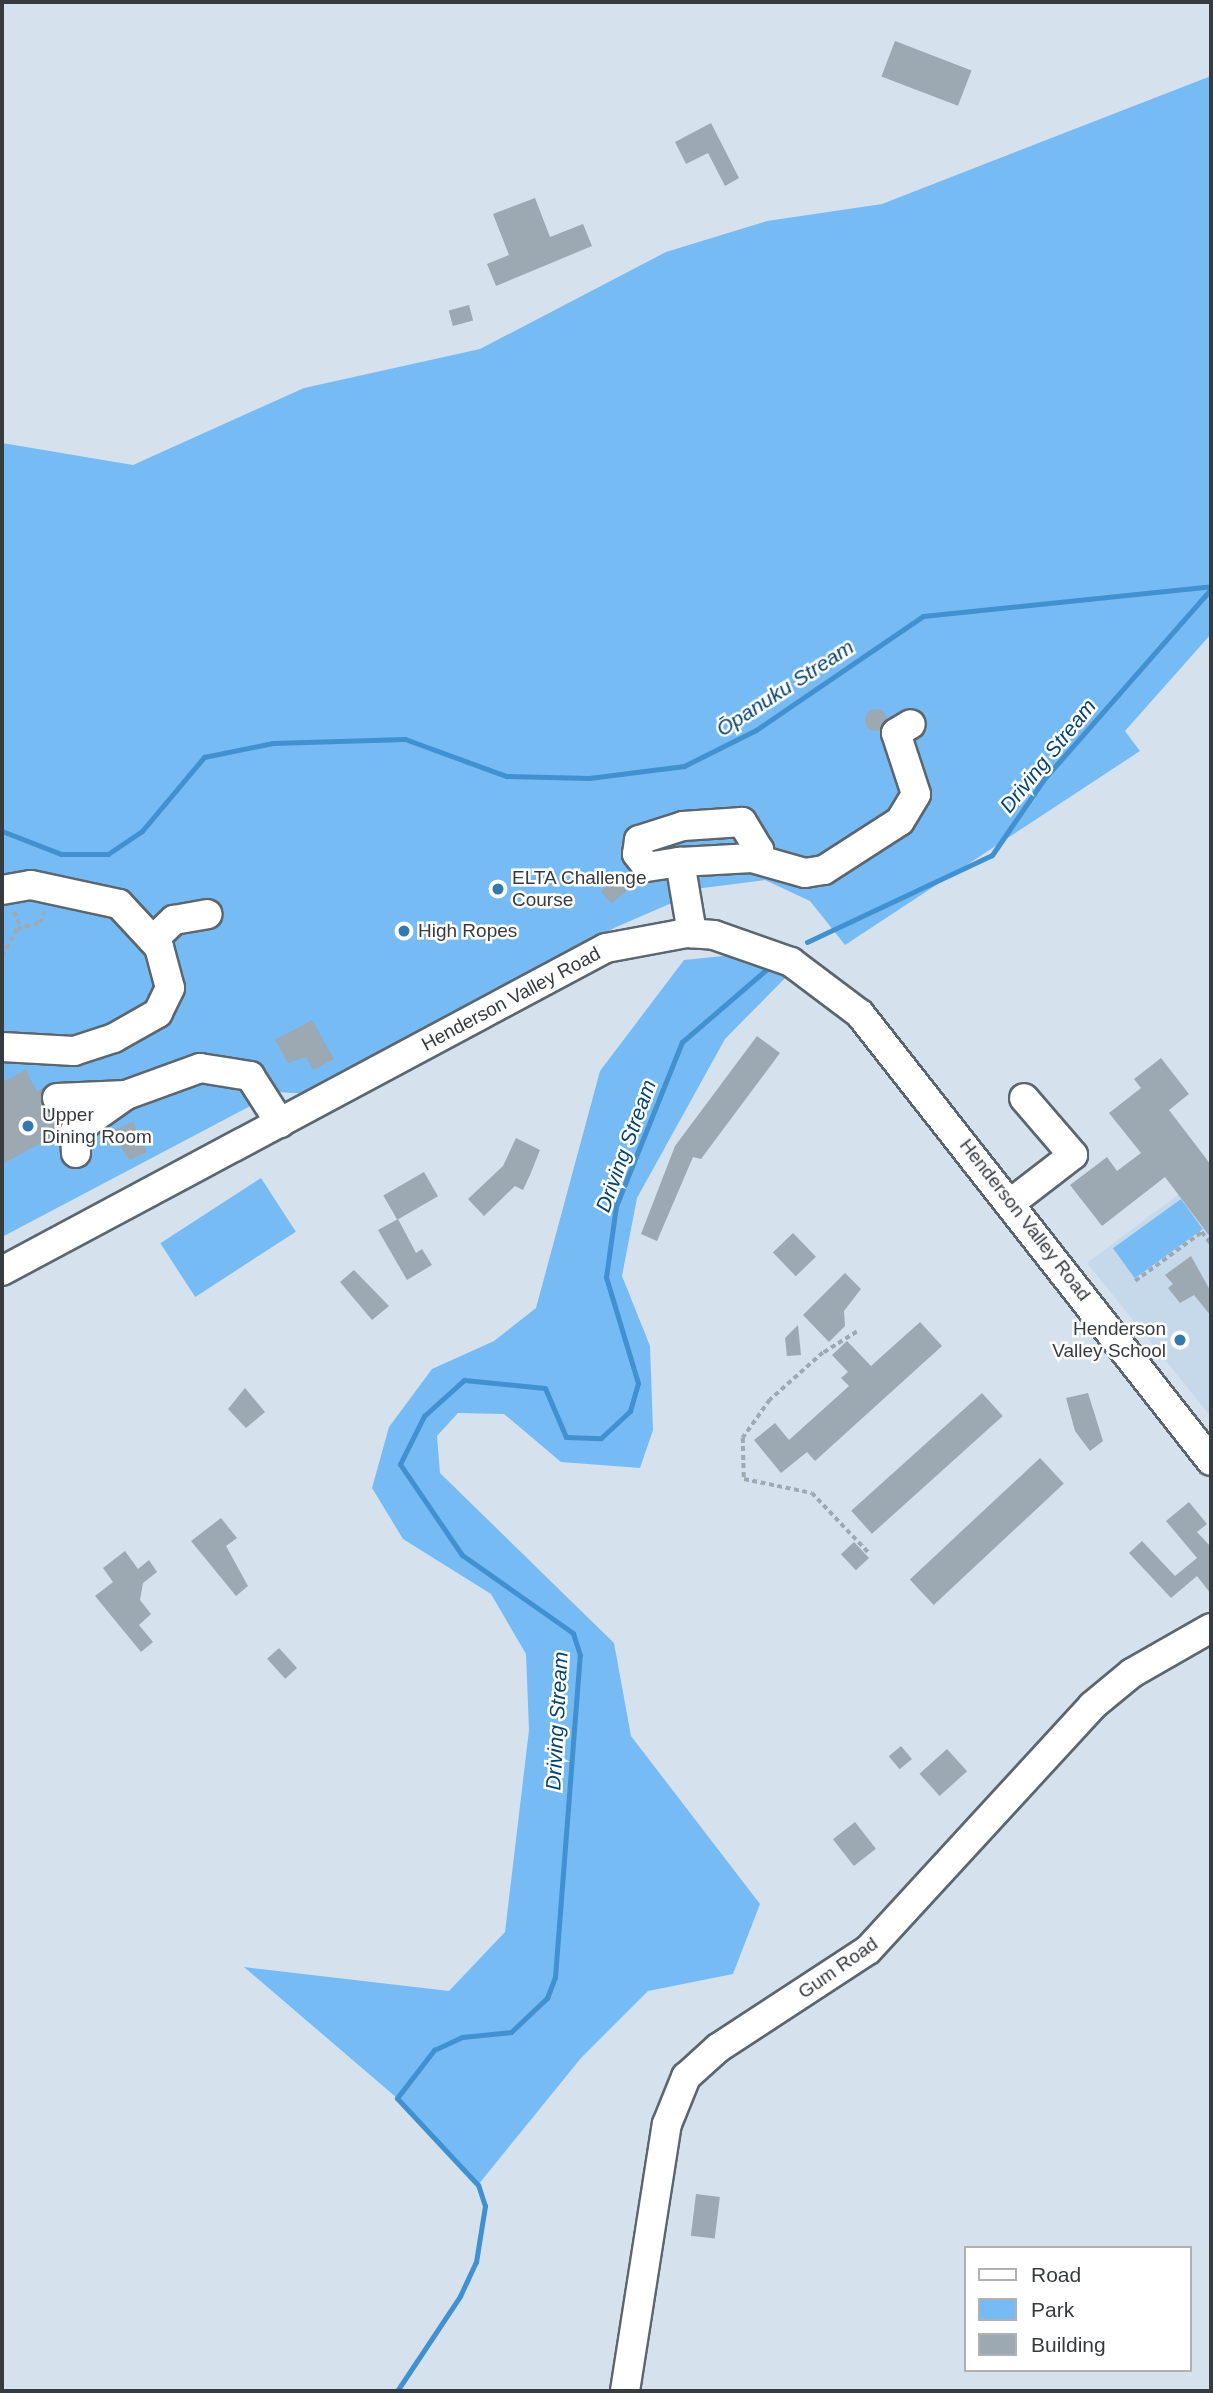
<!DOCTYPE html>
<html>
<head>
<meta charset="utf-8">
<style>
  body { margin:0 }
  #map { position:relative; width:1213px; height:2393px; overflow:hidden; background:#d5e2ed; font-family:Helvetica,sans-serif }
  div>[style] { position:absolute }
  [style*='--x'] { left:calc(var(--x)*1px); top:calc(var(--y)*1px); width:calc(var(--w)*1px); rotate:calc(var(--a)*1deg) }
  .built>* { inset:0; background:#c6d9ea }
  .green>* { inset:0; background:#77bbf4; transform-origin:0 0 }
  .stream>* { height:5px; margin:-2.5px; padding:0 2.5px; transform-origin:2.5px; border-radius:2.5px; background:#4190cf }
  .building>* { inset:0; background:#9ca8b2; transform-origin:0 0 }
  .round { border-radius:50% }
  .path>* { height:3.5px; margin-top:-1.75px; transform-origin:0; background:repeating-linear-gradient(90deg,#9fa9b2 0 5px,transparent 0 8.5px) }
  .roads { filter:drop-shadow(2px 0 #5b666f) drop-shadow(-2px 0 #5b666f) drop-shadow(0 2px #5b666f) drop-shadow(0 -2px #5b666f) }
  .minor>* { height:28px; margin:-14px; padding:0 14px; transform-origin:14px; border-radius:14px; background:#fff }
  .dots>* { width:19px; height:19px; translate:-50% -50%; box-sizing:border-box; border:4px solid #fff; border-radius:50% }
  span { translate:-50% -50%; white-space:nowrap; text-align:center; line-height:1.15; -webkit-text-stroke:5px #fff; paint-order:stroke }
  .poi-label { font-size:19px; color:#363b40 }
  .left { translate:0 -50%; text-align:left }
  .right { translate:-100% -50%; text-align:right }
  .street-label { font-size:19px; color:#363b40 }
  .water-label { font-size:21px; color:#04436d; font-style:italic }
  .frame { position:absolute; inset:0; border:4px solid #363b40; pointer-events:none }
  .legend { position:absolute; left:964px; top:2246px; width:228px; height:126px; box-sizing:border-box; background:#fff; border:2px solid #afb1b3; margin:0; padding:9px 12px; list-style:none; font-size:21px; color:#363b40 }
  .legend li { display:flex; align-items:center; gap:14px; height:35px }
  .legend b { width:35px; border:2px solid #afb1b3 }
</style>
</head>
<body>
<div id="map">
  <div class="built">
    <div style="clip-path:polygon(1211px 1170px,1211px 1417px,1087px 1263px)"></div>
  </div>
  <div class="green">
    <div style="clip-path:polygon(1211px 76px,1211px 634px,1125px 731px,1140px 751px,845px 945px,810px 901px,765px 880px,679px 891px,681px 899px,614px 928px,309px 1094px,277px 1092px,2px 1237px,2px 443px,133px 465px,304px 388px,480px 349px,666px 252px,767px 221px,882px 204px)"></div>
    <div style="clip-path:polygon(733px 955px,790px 973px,725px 1039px,637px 1198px,622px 1276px,650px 1346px,653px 1430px,640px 1468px,561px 1462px,504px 1414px,458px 1413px,437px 1436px,440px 1473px,614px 1643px,631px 1736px,760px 1904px,733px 1974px,648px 1991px,581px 2058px,478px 2185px,397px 2098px,244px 1967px,449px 1991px,505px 1932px,529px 1730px,526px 1654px,491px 1594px,403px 1539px,372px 1488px,389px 1427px,432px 1369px,494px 1341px,536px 1308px,600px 1071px,684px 960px)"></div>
    <div style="left:261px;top:1178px;width:64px;height:120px;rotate:57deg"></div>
    <div style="left:1181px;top:1199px;width:37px;height:84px;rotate:54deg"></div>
  </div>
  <div class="stream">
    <div style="--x:2;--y:831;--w:63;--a:21.3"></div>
    <div style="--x:61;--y:854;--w:47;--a:0"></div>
    <div style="--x:108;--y:854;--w:41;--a:-34.1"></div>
    <div style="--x:142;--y:831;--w:97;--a:-50"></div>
    <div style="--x:204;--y:757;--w:70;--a:-11.5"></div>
    <div style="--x:273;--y:743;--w:132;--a:-1.7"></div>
    <div style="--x:405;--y:739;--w:108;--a:20.1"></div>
    <div style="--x:506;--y:776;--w:83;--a:1.4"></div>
    <div style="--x:589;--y:778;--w:96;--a:-7.2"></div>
    <div style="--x:684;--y:766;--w:80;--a:-26.6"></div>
    <div style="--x:756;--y:730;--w:202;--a:-34.3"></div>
    <div style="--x:923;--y:616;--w:290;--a:-5.9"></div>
    <div style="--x:807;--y:942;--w:204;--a:-25.2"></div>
    <div style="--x:992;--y:855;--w:92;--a:-55.6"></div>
    <div style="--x:1044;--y:779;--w:253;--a:-48.7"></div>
    <div style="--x:397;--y:2391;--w:114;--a:-56.4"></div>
    <div style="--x:460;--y:2296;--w:38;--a:-65"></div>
    <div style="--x:476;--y:2262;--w:57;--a:-80.9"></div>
    <div style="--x:485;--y:2206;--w:22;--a:-108"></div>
    <div style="--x:478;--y:2185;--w:119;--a:-133"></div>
    <div style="--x:397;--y:2098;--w:61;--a:-52.4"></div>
    <div style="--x:434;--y:2050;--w:31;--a:-25"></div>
    <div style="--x:462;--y:2037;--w:49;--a:-5.8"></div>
    <div style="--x:511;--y:2032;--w:50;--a:-43.4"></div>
    <div style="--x:547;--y:1998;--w:22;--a:-69"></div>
    <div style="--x:555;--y:1977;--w:323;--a:-85.6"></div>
    <div style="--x:580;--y:1655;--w:23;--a:-108"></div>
    <div style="--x:573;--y:1633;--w:136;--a:-144.9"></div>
    <div style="--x:462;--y:1555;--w:110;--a:-124.3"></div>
    <div style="--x:400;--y:1464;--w:54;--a:-63.4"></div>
    <div style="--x:424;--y:1416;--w:54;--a:-42"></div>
    <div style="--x:464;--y:1380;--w:81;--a:5.6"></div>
    <div style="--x:545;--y:1388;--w:53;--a:66.8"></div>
    <div style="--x:566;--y:1437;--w:35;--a:2"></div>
    <div style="--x:601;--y:1438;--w:40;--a:-43"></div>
    <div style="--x:630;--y:1411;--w:29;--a:-74"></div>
    <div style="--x:638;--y:1383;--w:111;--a:-106.8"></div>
    <div style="--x:606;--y:1277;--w:72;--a:-82"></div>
    <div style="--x:616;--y:1206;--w:177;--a:-68.1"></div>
    <div style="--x:682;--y:1042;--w:113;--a:-40.7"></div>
  </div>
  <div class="building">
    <div style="left:895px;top:41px;width:82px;height:38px;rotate:21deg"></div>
    <div style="clip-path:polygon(711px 123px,739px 178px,725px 186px,708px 153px,686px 164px,675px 142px)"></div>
    <div style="clip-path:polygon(535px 198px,550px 237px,583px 224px,592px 246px,496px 286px,487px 264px,509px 255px,493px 214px)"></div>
    <div style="left:469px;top:305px;width:16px;height:21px;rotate:75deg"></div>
    <div class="round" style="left:865px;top:709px;width:22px;height:22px"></div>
    <div style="left:624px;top:872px;width:16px;height:30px;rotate:50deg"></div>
    <div style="clip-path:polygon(312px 1020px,334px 1059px,313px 1070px,306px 1057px,288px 1063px,275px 1040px)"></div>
    <div style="clip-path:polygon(757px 1036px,780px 1053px,701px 1159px,693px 1157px,657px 1241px,641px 1234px,675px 1146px)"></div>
    <div style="clip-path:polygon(1161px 1058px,1189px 1094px,1169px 1110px,1211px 1165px,1211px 1238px,1165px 1177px,1102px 1226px,1070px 1185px,1107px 1157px,1117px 1171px,1141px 1153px,1109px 1113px,1141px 1088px,1134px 1079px)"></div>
    <div style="clip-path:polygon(25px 1070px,37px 1091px,45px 1087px,43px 1107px,65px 1118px,58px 1134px,2px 1164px,2px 1082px)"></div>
    <div style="clip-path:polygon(133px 1122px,147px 1152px,130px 1160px,110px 1132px)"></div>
    <div style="clip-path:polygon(516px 1138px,540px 1150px,530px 1175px,523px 1190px,515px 1186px,484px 1216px,468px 1199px,503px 1166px)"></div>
    <div style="left:424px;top:1172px;width:28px;height:47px;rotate:60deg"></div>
    <div style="clip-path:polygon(398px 1219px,416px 1253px,422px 1249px,432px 1265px,407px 1280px,378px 1230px)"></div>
    <div style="left:793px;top:1233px;width:33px;height:28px;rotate:46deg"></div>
    <div style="clip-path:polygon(1191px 1256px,1211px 1292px,1211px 1316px,1194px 1295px,1180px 1303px,1168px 1288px,1173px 1284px,1165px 1275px)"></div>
    <div style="clip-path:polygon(354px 1270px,389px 1306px,372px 1320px,340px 1282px)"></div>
    <div style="clip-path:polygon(845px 1273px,861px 1289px,844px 1311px,845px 1326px,829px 1342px,803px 1315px)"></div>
    <div style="clip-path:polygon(920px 1322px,942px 1346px,815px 1461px,807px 1452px,781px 1473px,754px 1440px,775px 1423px,789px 1440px,849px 1386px,841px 1378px,848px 1372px,832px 1355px,847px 1341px,871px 1366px)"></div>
    <div style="clip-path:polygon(798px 1325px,801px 1355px,787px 1356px,785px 1338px)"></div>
    <div style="clip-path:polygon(245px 1388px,265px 1412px,246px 1428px,228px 1409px)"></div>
    <div style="left:982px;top:1393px;width:31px;height:176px;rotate:48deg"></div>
    <div style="clip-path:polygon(1088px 1393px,1103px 1441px,1090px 1451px,1075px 1431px,1066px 1398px)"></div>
    <div style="left:1040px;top:1458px;width:35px;height:178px;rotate:47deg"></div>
    <div style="clip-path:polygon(1189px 1502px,1207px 1524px,1197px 1532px,1211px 1547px,1211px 1594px,1197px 1576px,1171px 1598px,1129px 1553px,1142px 1541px,1175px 1576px,1197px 1558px,1166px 1521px)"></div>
    <div style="clip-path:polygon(221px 1518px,237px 1538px,226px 1546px,248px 1586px,236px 1596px,191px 1541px)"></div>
    <div style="left:854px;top:1542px;width:22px;height:18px;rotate:47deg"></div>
    <div style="clip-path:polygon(125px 1551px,138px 1569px,149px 1560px,157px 1572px,143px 1583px,140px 1600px,151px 1614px,139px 1625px,153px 1642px,141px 1652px,95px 1596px,113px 1582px,103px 1568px)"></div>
    <div style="left:279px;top:1648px;width:27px;height:16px;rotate:48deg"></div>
    <div style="left:901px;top:1746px;width:17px;height:16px;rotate:50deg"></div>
    <div style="left:947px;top:1749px;width:30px;height:37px;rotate:48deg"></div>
    <div style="left:855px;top:1822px;width:34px;height:28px;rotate:52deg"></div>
    <div style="left:696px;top:2194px;width:24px;height:42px;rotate:7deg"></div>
  </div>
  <div class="path">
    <div style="--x:14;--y:912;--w:15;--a:67"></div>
    <div style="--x:2;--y:956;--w:31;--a:-61"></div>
    <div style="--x:17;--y:929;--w:24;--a:-15"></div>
    <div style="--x:40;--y:923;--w:12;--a:-70"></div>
    <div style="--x:2;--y:1085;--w:29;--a:-27"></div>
    <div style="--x:1135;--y:1281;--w:83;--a:-36.2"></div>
    <div style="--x:1202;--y:1232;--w:15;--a:53"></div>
    <div style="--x:857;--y:1332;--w:40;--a:148"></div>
    <div style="--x:823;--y:1353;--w:71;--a:138.4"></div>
    <div style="--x:770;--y:1400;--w:47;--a:125.4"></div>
    <div style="--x:743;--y:1438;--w:41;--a:88.6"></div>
    <div style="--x:744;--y:1479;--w:69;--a:11.6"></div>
    <div style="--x:812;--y:1493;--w:83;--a:46.5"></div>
  </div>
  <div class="roads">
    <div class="minor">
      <div style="--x:752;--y:858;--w:55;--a:15.8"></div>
      <div style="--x:805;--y:873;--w:19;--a:-9"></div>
      <div style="--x:824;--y:870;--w:90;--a:-32.8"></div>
      <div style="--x:900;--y:821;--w:31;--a:-59"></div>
      <div style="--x:916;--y:794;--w:64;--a:-108.2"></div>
      <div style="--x:896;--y:733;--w:17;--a:-31"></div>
      <div style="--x:680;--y:862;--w:72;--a:-3.2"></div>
      <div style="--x:752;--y:858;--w:11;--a:-49"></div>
      <div style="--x:759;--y:850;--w:33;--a:-121"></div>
      <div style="--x:742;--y:822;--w:59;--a:176.1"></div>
      <div style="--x:683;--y:826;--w:46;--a:162.3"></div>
      <div style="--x:639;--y:840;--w:14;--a:98"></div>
      <div style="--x:637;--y:854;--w:16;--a:52"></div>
      <div style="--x:647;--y:867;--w:33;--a:-9"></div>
      <div style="--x:680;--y:862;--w:72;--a:80.4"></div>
      <div style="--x:2;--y:890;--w:29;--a:-10"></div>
      <div style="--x:31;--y:885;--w:90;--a:12.2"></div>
      <div style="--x:119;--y:904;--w:59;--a:47.1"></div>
      <div style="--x:159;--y:947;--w:42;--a:75"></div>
      <div style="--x:170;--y:988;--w:28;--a:116"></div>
      <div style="--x:158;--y:1013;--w:51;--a:150.4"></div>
      <div style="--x:114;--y:1038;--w:42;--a:162"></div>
      <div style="--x:74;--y:1051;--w:72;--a:-176.8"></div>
      <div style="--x:153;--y:940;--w:29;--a:-44"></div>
      <div style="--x:174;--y:920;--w:34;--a:-10"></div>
      <div style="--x:57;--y:1098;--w:69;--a:-2.5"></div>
      <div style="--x:76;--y:1153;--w:22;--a:-93"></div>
      <div style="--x:75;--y:1131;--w:62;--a:-35.2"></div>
      <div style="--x:126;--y:1095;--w:79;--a:-20"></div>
      <div style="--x:200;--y:1068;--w:51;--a:9.1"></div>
      <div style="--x:250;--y:1076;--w:56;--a:57.4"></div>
      <div style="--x:1012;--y:1202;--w:77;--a:-37.6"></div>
      <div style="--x:1073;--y:1155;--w:75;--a:-130.7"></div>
      <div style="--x:2;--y:1271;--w:685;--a:-28.14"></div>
      <div style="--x:606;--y:948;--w:82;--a:-10.5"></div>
      <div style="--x:687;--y:933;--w:27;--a:4"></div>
      <div style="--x:714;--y:935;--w:82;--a:19.3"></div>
      <div style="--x:791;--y:962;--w:86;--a:37"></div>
      <div style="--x:860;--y:1014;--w:568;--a:51.86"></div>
      <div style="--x:625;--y:2391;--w:270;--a:-81.1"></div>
      <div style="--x:667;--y:2124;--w:51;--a:-68"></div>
      <div style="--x:686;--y:2077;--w:43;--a:-42.2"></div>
      <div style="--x:718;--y:2048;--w:179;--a:-33.2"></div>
      <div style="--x:868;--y:1950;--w:331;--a:-47.4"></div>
      <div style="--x:1092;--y:1706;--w:52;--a:-39.5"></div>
      <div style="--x:1132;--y:1673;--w:91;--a:-29.7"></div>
    </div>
  </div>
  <div class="dots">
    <div style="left:498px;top:889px;background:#3478ae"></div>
    <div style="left:404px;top:931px;background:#3478ae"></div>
    <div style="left:28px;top:1126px;background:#3478ae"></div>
    <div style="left:1180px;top:1340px;background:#3478ae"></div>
  </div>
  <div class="poi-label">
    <span class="left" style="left:512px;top:889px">ELTA Challenge<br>Course</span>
    <span class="left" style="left:418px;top:931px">High Ropes</span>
    <span class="left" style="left:42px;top:1126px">Upper<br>Dining Room</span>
    <span class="right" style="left:1166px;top:1340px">Henderson<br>Valley School</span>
  </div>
  <div class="street-label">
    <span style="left:511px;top:999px;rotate:-28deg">Henderson Valley Road</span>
    <span style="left:1025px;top:1220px;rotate:52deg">Henderson Valley Road</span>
    <span style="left:838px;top:1968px;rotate:-35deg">Gum Road</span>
  </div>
  <div class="water-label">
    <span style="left:785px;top:688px;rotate:-33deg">Ōpanuku Stream</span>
    <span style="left:1048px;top:756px;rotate:-51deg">Driving Stream</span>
    <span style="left:626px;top:1146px;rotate:-70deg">Driving Stream</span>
    <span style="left:557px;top:1721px;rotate:-87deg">Driving Stream</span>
  </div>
  <div class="frame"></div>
  <ul class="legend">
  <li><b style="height:9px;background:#fff"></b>Road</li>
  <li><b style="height:19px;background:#77bbf4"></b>Park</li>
  <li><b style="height:19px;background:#9ca8b2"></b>Building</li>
  </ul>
</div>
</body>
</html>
